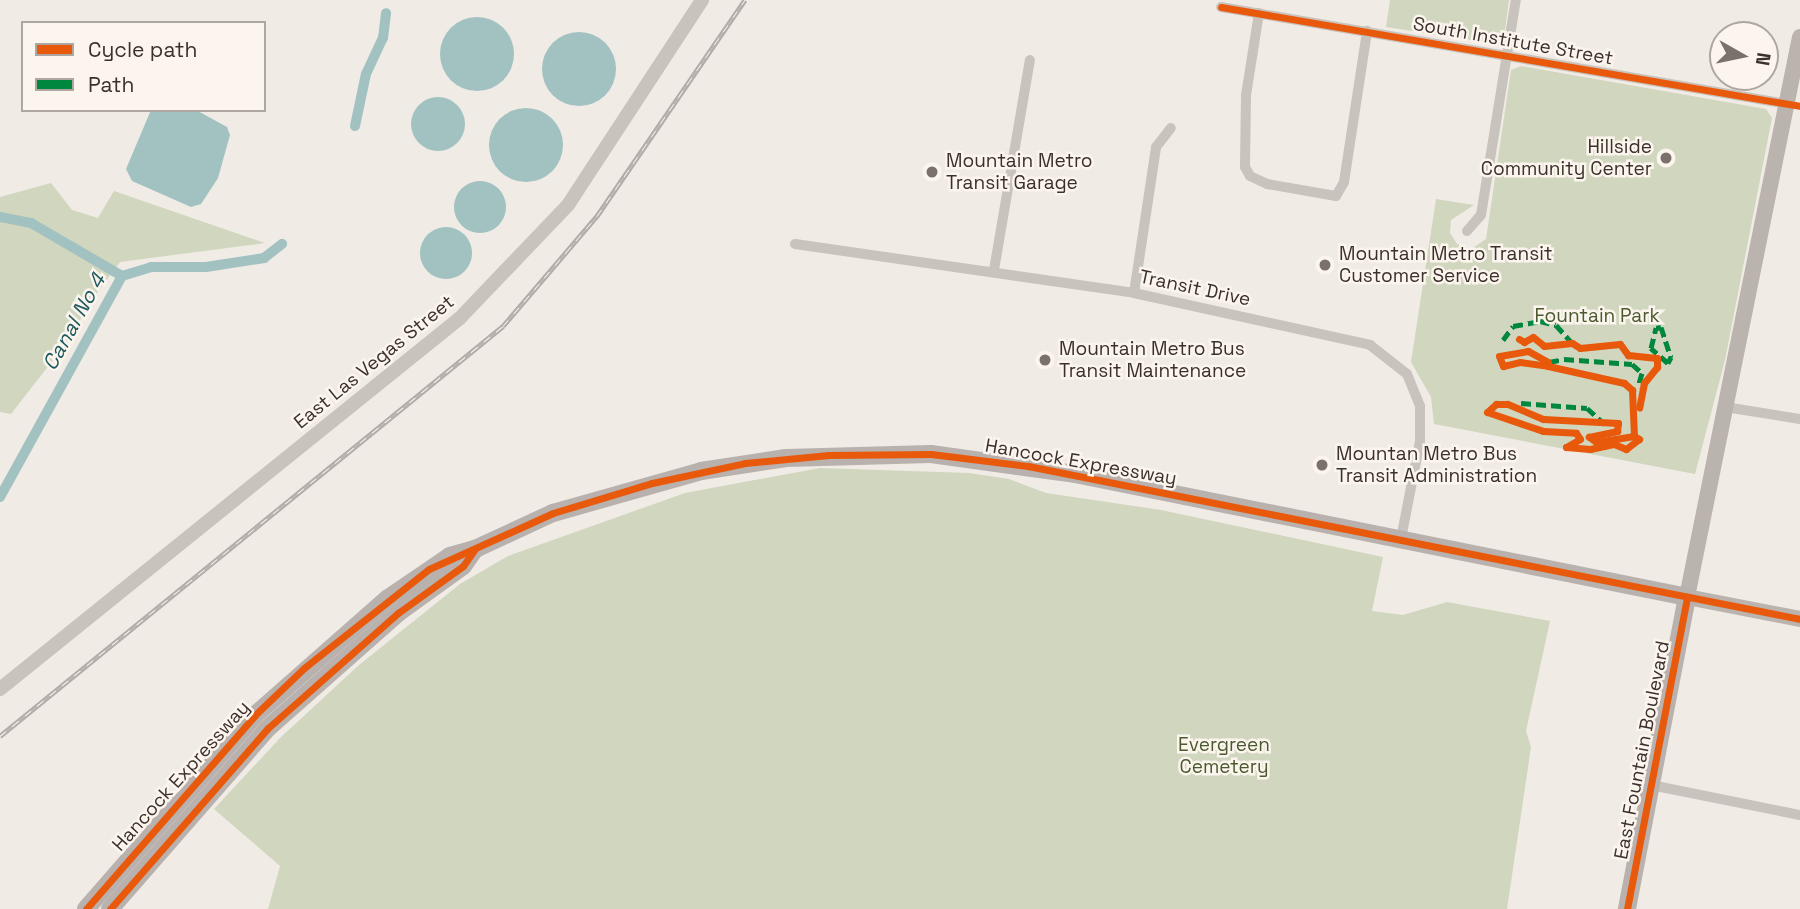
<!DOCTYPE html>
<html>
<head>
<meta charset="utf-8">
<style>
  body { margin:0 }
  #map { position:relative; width:1800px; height:909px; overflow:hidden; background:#f0ebe5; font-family:"Space Grotesk",sans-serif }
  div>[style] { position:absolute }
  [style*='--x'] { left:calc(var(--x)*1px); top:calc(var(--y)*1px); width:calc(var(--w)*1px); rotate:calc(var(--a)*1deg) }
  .green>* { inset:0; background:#d1d6bf }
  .water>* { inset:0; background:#a1c2c1 }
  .round { border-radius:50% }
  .canal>* { height:10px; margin:-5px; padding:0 5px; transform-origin:5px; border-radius:5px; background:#a1c2c1 }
  .minor>* { height:10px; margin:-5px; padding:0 5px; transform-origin:5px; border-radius:5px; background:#c9c3be }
  .tertiary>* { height:14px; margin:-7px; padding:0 7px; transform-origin:7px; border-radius:7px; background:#c9c3be }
  .secondary>* { height:16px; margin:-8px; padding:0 8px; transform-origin:8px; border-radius:8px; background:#bab3ae }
  .primary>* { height:18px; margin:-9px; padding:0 9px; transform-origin:9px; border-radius:9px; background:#b8b1ad }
  .rail>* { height:5px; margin-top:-2.5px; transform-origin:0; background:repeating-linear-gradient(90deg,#fbf5ee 0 8px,#b1aca8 0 16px); box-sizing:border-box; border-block:2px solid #b1aca8 }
  .quiet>* { height:5px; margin-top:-2.5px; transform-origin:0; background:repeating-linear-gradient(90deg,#00873e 0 10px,transparent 0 15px) }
  .cycleway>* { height:7px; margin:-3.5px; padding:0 3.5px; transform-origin:3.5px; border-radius:3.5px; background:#e8590c }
  .dots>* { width:19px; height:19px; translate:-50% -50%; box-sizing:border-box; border:4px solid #fbf5ee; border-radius:50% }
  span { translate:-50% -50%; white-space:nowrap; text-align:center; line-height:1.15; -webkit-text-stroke:5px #fbf5ee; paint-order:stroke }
  .street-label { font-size:19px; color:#3b302b }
  .poi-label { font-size:19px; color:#3b302b }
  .right { translate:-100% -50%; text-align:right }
  .left { translate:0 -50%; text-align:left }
  .park-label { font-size:19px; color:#4a5a2e }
  .water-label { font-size:21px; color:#1f5a5e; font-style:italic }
  .legend { position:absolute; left:21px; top:21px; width:245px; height:91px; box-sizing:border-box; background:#fbf5ee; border:2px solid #aea6a0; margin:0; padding:9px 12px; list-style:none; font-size:21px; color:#3b302b }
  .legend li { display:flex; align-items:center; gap:14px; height:35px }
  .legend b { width:35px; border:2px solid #aea6a0 }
  .north { position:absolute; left:1709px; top:21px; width:70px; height:70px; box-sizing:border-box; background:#fbf5ee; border:2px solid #aea6a0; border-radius:50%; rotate:99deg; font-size:19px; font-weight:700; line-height:28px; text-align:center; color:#3b302b }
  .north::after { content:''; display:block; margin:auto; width:24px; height:32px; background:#7a716c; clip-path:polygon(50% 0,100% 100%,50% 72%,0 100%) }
</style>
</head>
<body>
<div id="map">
  <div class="green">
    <div style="clip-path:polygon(1390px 0,1509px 0,1503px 45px,1386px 27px)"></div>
    <div style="clip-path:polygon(1521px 66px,1766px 109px,1772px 118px,1725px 360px,1695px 474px,1434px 424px,1431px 397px,1411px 362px,1436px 199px,1474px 205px,1451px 220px,1450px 233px,1457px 244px,1471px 249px,1486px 239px,1511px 70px)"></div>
    <div style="clip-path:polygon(51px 183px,72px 210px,98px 218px,114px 191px,265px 243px,120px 262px,93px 298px,67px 342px,11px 414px,0 412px,0 197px)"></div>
    <div style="clip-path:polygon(820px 468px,969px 473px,1009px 479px,1046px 493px,1161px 510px,1383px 557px,1372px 611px,1403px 615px,1447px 602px,1550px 621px,1526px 731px,1531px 747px,1507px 909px,268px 909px,280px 866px,214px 809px,281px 737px,359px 665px,460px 584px,508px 556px,685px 493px)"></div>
  </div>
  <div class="water">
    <div class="round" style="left:440px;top:17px;width:74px;height:74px"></div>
    <div class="round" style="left:542px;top:32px;width:74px;height:74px"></div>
    <div class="round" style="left:411px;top:97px;width:54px;height:54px"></div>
    <div class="round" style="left:489px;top:108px;width:74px;height:74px"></div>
    <div style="clip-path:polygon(151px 110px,196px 110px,227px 127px,230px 135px,218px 178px,201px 204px,191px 207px,132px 181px,126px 169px)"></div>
    <div class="round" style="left:454px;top:181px;width:52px;height:52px"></div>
    <div class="round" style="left:420px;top:227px;width:52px;height:52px"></div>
  </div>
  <div class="canal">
    <div style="--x:355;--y:126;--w:53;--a:-78.1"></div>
    <div style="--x:366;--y:74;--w:40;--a:-65"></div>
    <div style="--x:383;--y:38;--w:25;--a:-83"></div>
    <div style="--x:0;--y:217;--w:32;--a:11"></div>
    <div style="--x:31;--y:223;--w:105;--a:30.2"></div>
    <div style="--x:0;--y:497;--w:252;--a:-61.1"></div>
    <div style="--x:122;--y:276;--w:30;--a:-17"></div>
    <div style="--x:151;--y:267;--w:55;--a:0"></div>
    <div style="--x:206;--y:267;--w:59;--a:-8.8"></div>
    <div style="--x:264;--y:258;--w:23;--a:-38"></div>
  </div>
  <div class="minor">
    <div style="--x:1221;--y:7;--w:574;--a:9.72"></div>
    <div style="--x:1259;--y:13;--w:83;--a:99"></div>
    <div style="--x:1246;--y:95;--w:72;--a:90.8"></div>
    <div style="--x:1245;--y:167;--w:10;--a:61"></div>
    <div style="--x:1250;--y:176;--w:19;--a:25"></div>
    <div style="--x:1267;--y:184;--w:70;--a:9.9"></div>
    <div style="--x:1336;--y:196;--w:16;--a:-60"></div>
    <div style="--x:1344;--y:182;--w:153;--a:-81.3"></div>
    <div style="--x:1467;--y:231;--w:21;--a:-49"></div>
    <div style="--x:1481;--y:215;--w:218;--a:-80.8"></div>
    <div style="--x:795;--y:244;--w:343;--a:8.2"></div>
    <div style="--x:1134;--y:293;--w:242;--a:12.4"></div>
    <div style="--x:1370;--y:345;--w:47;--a:38.1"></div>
    <div style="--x:1407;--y:374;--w:35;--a:68"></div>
    <div style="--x:1420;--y:406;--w:35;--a:90"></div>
    <div style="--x:1420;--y:441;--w:100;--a:101"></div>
    <div style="--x:994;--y:270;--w:213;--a:-80.3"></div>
    <div style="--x:1134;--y:293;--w:148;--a:-81.4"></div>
    <div style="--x:1156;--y:147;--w:24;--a:-52"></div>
    <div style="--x:1725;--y:407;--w:76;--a:9.1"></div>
    <div style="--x:1651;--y:785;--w:152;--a:11.4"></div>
  </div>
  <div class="tertiary">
    <div style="--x:0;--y:689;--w:591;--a:-38.89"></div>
    <div style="--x:460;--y:318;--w:156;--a:-46.3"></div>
    <div style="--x:568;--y:205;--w:245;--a:-56.8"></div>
  </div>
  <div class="secondary">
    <div style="--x:1800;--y:37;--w:571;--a:101.41"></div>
    <div style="--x:1687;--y:597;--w:115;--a:11"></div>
  </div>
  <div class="primary">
    <div style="--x:86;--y:909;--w:257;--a:-48.9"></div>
    <div style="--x:255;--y:715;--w:176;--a:-41.3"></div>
    <div style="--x:387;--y:599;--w:76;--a:-34.3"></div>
    <div style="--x:450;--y:556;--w:26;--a:-16"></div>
    <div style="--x:475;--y:549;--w:86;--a:-24.8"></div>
    <div style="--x:553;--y:513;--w:154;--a:-15.8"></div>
    <div style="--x:701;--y:471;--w:86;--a:-8.7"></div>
    <div style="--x:786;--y:458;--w:145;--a:-1.6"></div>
    <div style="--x:931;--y:454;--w:145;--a:7.9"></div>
    <div style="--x:1075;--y:474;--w:624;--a:11.36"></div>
    <div style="--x:1687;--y:597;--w:318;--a:100.9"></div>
    <div style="--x:110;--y:909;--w:240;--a:-48.9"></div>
    <div style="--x:268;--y:728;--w:174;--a:-41.5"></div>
    <div style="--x:398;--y:613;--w:80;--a:-35.9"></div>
    <div style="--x:463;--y:566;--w:21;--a:-55"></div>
  </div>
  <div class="rail">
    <div style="--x:0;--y:736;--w:649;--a:-39.18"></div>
    <div style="--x:503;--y:326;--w:145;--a:-49.5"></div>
    <div style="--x:597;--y:216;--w:262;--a:-55.6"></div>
  </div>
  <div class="quiet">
    <div style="--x:1661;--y:327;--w:32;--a:72"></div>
    <div style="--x:1671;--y:357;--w:7;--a:117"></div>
    <div style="--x:1668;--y:363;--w:23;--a:-139"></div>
    <div style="--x:1651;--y:348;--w:21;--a:-76"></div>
    <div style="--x:1656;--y:328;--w:5;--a:-11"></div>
    <div style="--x:1503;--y:340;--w:17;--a:-54"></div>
    <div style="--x:1513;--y:326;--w:27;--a:-10"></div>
    <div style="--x:1540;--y:321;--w:16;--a:14"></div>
    <div style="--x:1556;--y:325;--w:24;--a:48"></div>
    <div style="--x:1549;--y:362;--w:15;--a:-11"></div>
    <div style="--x:1564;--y:359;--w:68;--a:4.2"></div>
    <div style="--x:1632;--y:364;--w:13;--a:42"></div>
    <div style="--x:1642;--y:373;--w:15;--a:106"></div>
    <div style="--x:1521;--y:403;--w:66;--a:4.3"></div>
    <div style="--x:1587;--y:408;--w:24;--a:42"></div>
  </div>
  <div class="cycleway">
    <div style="--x:1221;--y:7;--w:587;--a:9.7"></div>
    <div style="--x:1519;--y:339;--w:6;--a:31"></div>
    <div style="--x:1524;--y:342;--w:10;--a:-29"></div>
    <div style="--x:1533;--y:337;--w:14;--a:39"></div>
    <div style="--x:1544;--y:346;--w:28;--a:-6"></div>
    <div style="--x:1572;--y:343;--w:9;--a:32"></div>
    <div style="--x:1580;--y:348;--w:40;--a:-5.7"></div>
    <div style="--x:1620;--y:344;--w:14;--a:54"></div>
    <div style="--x:1628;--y:355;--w:29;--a:6"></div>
    <div style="--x:1657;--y:358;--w:9;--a:90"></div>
    <div style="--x:1657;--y:367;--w:21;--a:129"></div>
    <div style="--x:1644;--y:383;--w:25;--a:101"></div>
    <div style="--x:1548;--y:362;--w:23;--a:-151"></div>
    <div style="--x:1528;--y:351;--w:29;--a:170"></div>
    <div style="--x:1499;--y:356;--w:11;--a:68"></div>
    <div style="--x:1503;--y:366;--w:17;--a:-13"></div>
    <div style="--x:1520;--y:362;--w:28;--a:8"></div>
    <div style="--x:1548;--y:366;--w:78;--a:12.6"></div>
    <div style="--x:1624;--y:383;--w:11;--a:41"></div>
    <div style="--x:1632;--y:390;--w:46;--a:87.5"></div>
    <div style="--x:1634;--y:436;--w:6;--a:31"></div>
    <div style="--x:1634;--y:436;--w:38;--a:171"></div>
    <div style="--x:1596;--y:442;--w:9;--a:-144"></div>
    <div style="--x:1589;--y:437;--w:29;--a:-12"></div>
    <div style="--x:1617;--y:431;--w:8;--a:-83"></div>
    <div style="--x:1618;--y:423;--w:75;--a:-176.9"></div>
    <div style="--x:1543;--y:419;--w:39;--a:-157"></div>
    <div style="--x:1507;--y:404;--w:11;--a:180"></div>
    <div style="--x:1496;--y:404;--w:12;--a:138"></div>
    <div style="--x:1487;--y:412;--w:59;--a:18.7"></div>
    <div style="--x:1543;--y:431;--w:33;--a:3"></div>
    <div style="--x:1576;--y:433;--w:7;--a:56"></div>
    <div style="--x:1580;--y:439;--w:16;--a:150"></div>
    <div style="--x:1566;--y:447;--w:24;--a:5"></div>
    <div style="--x:1590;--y:449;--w:25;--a:-12"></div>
    <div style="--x:1614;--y:444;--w:13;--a:23"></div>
    <div style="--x:1626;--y:449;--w:16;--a:-38"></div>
    <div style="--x:86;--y:909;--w:257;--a:-48.9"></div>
    <div style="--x:255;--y:715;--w:68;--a:-43.8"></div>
    <div style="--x:304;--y:668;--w:159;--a:-38.4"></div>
    <div style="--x:429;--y:569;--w:136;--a:-24.3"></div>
    <div style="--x:553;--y:513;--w:103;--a:-16.9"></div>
    <div style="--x:652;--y:483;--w:95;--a:-12.1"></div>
    <div style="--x:745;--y:463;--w:84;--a:-5.4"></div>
    <div style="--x:829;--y:455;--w:102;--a:-0.6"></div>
    <div style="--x:931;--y:454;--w:98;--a:7.1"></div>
    <div style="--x:1028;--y:466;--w:787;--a:11.21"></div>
    <div style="--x:110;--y:909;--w:240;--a:-48.9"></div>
    <div style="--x:268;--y:728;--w:174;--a:-41.5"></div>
    <div style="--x:398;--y:613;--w:80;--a:-35.9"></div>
    <div style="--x:463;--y:566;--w:21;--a:-55"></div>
    <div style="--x:1627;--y:909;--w:318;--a:-79.1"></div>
  </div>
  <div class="dots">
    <div style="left:1666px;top:158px;background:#7a716c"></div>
    <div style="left:932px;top:172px;background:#7a716c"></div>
    <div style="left:1325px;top:265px;background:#7a716c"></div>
    <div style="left:1045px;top:360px;background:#7a716c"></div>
    <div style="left:1322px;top:465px;background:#7a716c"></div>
  </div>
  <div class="street-label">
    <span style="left:1513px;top:41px;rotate:10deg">South Institute Street</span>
    <span style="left:1195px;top:288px;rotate:12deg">Transit Drive</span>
    <span style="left:374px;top:362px;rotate:-39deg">East Las Vegas Street</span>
    <span style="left:1081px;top:462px;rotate:10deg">Hancock Expressway</span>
    <span style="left:1642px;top:750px;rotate:-79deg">East Fountain Boulevard</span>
    <span style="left:181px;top:776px;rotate:-48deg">Hancock Expressway</span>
  </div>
  <div class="poi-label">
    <span class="right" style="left:1652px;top:158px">Hillside<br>Community Center</span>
    <span class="left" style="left:946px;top:172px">Mountain Metro<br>Transit Garage</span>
    <span class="left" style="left:1339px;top:265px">Mountain Metro Transit<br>Customer Service</span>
    <span class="left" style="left:1059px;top:360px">Mountain Metro Bus<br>Transit Maintenance</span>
    <span class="left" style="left:1336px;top:465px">Mountan Metro Bus<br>Transit Administration</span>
  </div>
  <div class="park-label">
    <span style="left:1597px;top:316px">Fountain Park</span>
    <span style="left:1224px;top:756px">Evergreen<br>Cemetery</span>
  </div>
  <div class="water-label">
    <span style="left:74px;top:322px;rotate:-61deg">Canal No 4</span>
  </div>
  <ul class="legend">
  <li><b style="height:9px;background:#e8590c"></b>Cycle path</li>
  <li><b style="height:9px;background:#00873e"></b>Path</li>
  </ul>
  <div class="north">N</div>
</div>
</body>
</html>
